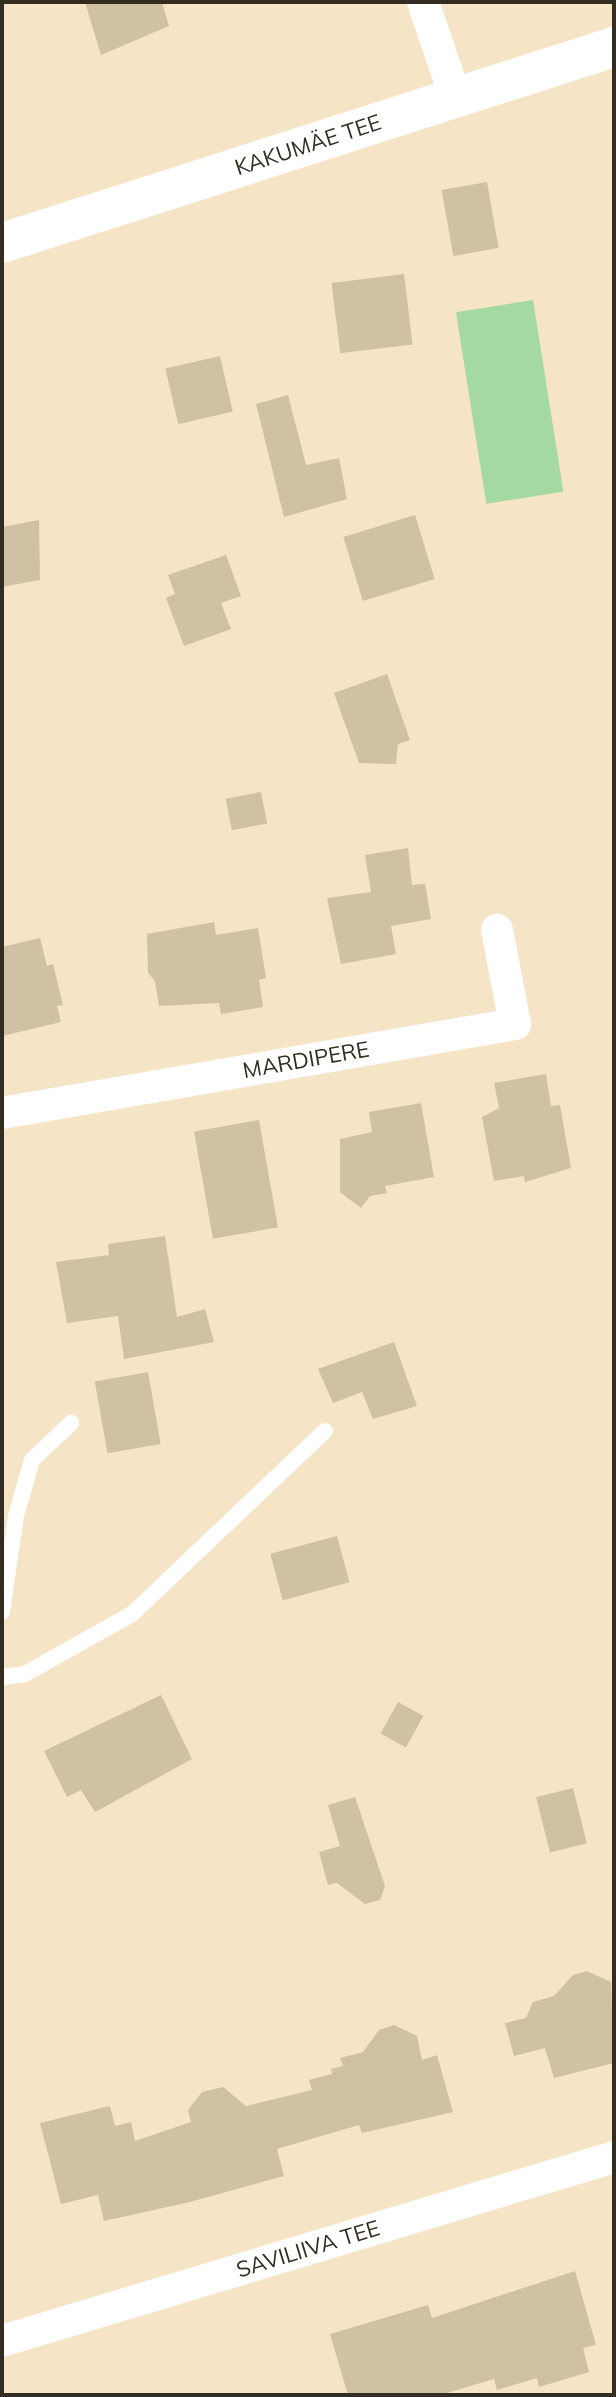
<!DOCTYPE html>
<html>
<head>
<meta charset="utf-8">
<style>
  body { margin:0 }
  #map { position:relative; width:616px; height:2397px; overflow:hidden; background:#f5e4c6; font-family:Mulish,sans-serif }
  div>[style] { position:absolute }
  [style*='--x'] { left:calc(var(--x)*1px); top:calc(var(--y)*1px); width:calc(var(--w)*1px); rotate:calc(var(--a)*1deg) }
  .green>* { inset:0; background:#a4d9a2; transform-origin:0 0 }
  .building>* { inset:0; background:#d1c1a4; transform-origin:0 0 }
  .service>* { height:16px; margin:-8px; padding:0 8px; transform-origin:8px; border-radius:8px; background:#fff }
  .minor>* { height:32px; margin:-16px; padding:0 16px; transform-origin:16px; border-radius:16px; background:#fff }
  .tertiary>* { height:40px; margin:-20px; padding:0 20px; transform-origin:20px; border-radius:20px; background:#fff }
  span { translate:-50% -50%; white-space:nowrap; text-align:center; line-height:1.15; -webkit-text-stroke:7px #fff; paint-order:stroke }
  .street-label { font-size:22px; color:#332d21 }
  .frame { position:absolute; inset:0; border:4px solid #332d21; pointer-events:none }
</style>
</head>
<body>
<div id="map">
  <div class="green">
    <div style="left:533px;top:300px;width:194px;height:78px;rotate:81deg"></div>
  </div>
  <div class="building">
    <div style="clip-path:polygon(85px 2px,162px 2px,169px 26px,101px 55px)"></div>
    <div style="left:487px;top:182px;width:67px;height:46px;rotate:80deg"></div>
    <div style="left:404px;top:274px;width:71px;height:73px;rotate:83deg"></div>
    <div style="left:220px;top:356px;width:57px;height:56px;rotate:77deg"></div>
    <div style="clip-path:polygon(288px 395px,306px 465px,339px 458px,347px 499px,284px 517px,256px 404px)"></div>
    <div style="left:415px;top:515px;width:67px;height:75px;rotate:73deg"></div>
    <div style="clip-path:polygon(39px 520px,40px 580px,2px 587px,2px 527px)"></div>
    <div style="clip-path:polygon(226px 555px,241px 596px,221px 603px,231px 629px,184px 646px,166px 598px,175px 594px,168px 575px)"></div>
    <div style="clip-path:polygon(387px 674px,410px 740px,398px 744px,396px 764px,359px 763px,334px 693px)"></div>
    <div style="left:261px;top:792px;width:32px;height:36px;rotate:79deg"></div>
    <div style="clip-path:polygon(408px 848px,412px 885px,425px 884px,431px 919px,391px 926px,396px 954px,341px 964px,327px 898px,371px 892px,365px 855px)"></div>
    <div style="clip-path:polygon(214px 922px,216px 935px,258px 928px,266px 978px,259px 980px,263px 1007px,221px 1014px,219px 1003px,159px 1006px,155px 981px,148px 973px,147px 934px)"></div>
    <div style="clip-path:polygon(40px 938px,47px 966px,53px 964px,63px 1005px,57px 1006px,61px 1022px,2px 1036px,2px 947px)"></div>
    <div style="clip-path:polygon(546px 1074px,551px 1106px,560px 1105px,571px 1168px,525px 1182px,524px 1176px,494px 1181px,482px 1117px,499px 1108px,494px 1083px)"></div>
    <div style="clip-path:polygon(421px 1103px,434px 1177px,385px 1186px,387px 1193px,370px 1196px,361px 1208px,340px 1192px,340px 1139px,372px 1132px,369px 1112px)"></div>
    <div style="left:259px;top:1120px;width:109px;height:66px;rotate:80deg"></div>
    <div style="clip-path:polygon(165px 1236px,177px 1317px,205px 1309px,214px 1342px,124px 1359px,118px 1316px,67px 1323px,56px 1262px,109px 1255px,108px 1244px)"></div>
    <div style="clip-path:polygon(394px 1342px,417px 1406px,373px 1419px,362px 1392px,333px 1403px,318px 1369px)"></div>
    <div style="left:148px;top:1372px;width:73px;height:54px;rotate:80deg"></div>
    <div style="left:337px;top:1536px;width:48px;height:69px;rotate:75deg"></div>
    <div style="clip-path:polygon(161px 1695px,192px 1759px,95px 1812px,81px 1790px,67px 1797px,44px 1751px)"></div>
    <div style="left:398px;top:1702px;width:29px;height:36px;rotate:29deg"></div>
    <div style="left:573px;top:1788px;width:57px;height:38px;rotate:76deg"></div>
    <div style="clip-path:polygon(355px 1797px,385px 1886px,380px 1900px,365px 1904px,337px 1883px,328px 1885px,319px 1852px,340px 1846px,328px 1805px)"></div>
    <div style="clip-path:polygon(587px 1971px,611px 1982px,614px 2063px,554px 2078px,545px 2048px,514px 2056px,505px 2023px,526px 2018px,533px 2002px,554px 1996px,573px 1975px)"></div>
    <div style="clip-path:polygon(394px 2025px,417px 2036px,422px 2060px,437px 2055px,453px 2112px,362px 2133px,359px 2125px,277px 2149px,284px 2176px,190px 2202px,104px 2221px,98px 2195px,61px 2204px,40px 2123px,110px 2106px,115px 2126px,131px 2122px,135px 2141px,191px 2122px,188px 2110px,202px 2092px,223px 2087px,246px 2106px,312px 2090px,309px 2080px,332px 2074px,331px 2069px,343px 2066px,340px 2058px,363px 2052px,379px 2030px)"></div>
    <div style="clip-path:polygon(575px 2271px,596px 2345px,583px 2348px,589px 2372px,539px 2387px,537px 2378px,497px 2390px,494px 2379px,440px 2395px,348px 2395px,330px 2334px,428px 2305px,432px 2318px)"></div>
  </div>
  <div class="service">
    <div style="--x:2;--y:1612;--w:97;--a:-81.7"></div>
    <div style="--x:16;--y:1516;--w:58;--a:-74.1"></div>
    <div style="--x:32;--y:1460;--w:54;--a:-43.5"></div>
    <div style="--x:2;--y:1677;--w:23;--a:-7"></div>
    <div style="--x:25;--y:1674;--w:123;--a:-29.3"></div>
    <div style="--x:132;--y:1614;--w:266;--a:-43.5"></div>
  </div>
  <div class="minor">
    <div style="--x:423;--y:2;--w:99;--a:71.2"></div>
    <div style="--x:2;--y:1113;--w:521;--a:-9.84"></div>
    <div style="--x:515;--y:1024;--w:96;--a:-100.8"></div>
    <div style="--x:2;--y:2341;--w:639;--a:-16.73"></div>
  </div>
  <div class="tertiary">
    <div style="--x:2;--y:243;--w:643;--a:-17.76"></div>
  </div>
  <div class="street-label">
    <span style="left:308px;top:145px;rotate:-18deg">KAKUMÄE TEE</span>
    <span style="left:306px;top:1060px;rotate:-10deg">MARDIPERE</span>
    <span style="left:308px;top:2249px;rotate:-17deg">SAVILIIVA TEE</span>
  </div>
  <div class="frame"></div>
</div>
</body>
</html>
